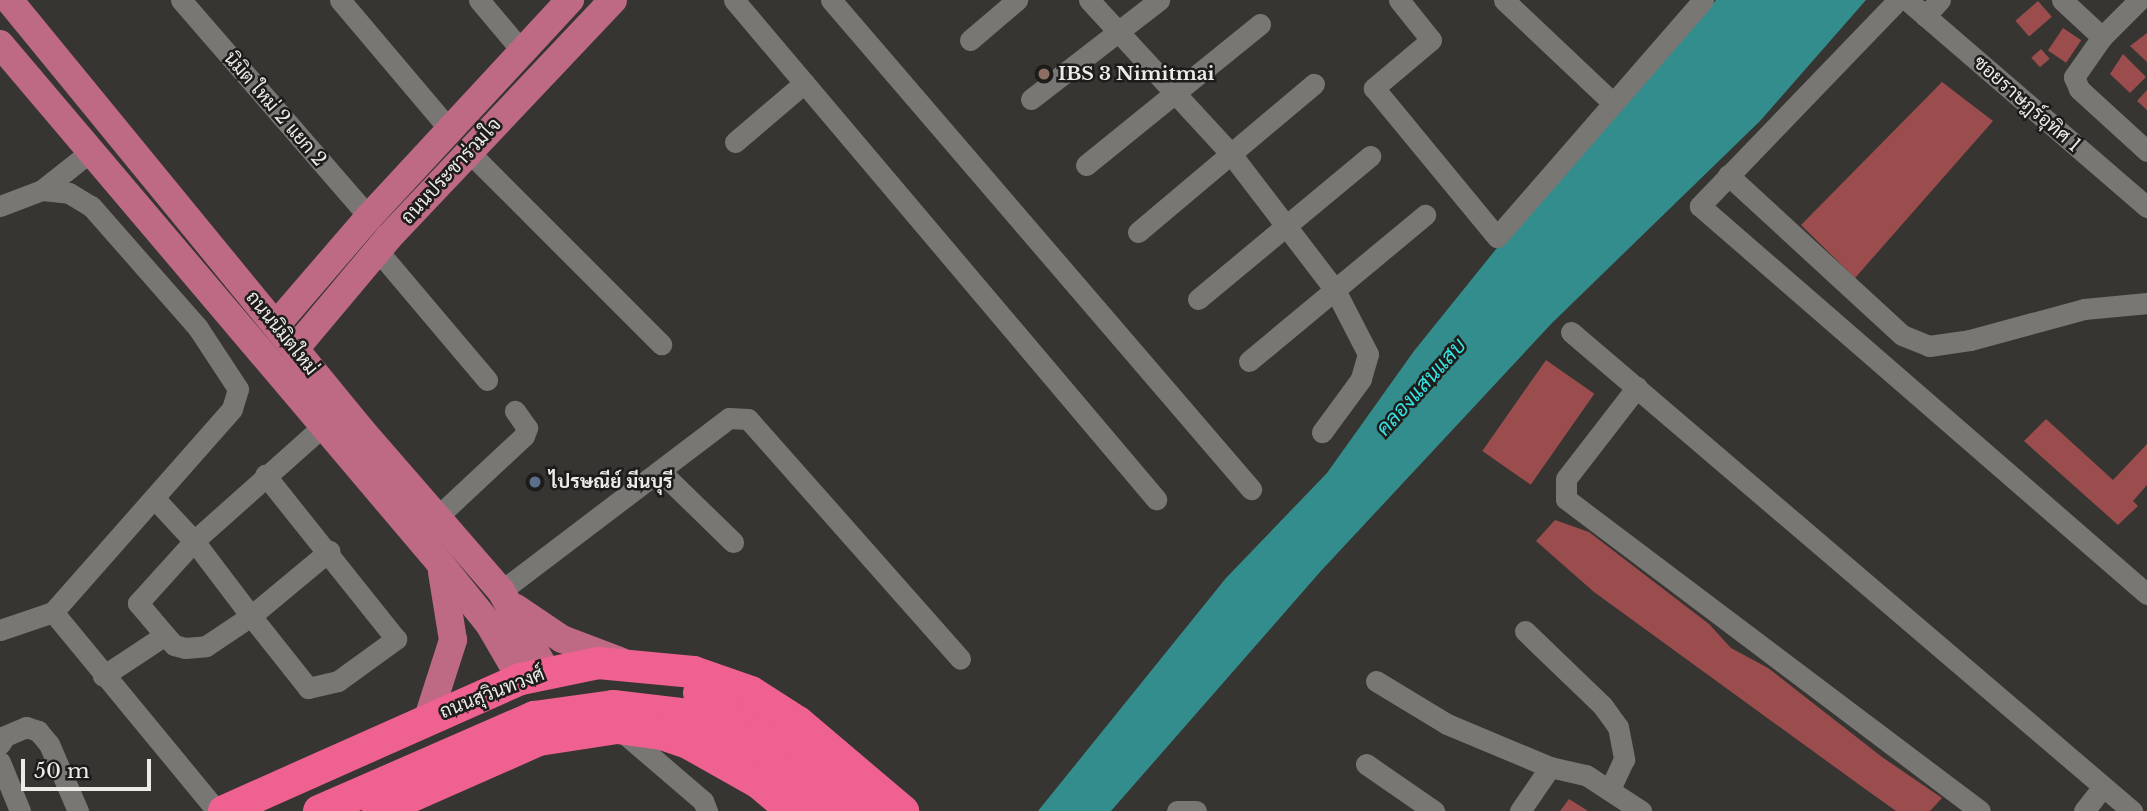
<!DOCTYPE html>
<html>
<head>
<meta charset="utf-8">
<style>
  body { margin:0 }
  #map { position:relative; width:2147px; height:811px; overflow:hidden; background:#363531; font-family:"Libre Baskerville",Sarabun,serif }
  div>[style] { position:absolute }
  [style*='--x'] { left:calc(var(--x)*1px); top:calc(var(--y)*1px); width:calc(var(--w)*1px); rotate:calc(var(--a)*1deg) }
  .water>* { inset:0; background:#338d8d }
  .building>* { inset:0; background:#9b4d4d; transform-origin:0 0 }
  .minor>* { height:21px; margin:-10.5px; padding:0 10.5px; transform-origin:10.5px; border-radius:10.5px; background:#787773 }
  .major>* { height:28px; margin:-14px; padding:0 14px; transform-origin:14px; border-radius:14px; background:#bf6a84 }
  .highway>* { height:32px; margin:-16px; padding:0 16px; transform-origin:16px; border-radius:16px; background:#ef6190 }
  .dots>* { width:19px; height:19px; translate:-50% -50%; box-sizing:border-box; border:4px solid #1d1c1a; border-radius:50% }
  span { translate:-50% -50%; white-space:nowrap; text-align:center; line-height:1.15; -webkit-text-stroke:5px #1d1c1a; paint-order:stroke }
  .poi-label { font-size:19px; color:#ecebe8; font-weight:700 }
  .left { translate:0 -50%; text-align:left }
  .street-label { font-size:19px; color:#ecebe8 }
  .water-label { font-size:21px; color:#34e5e6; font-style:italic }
  .scale { position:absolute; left:21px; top:759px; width:130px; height:32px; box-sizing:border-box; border:4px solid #ecebe8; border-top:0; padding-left:9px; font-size:21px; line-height:24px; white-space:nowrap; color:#ecebe8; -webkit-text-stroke:5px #1d1c1a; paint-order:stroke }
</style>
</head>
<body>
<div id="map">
  <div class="water">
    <div style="clip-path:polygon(1716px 0,1866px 0,1760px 121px,1552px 323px,1320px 572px,1111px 811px,1038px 811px,1226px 578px,1327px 473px,1414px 351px,1513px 228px)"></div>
  </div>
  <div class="building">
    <div style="left:2038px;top:1px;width:21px;height:30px;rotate:49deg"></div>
    <div style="left:2063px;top:28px;width:22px;height:27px;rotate:34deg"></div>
    <div style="clip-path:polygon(2147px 33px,2147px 62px,2130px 46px)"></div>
    <div style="left:2041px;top:49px;width:13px;height:13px;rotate:48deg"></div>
    <div style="clip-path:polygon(2123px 54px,2146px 77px,2130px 93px,2110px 74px)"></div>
    <div style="clip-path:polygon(1942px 82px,1993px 121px,1855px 278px,1801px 225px)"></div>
    <div style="clip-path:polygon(2147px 90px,2147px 110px,2137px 101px)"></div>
    <div style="left:1546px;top:360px;width:59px;height:111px;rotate:35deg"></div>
    <div style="clip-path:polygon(2046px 419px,2113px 480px,2147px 444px,2147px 485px,2133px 501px,2138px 506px,2118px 525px,2024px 441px)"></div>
    <div style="clip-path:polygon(1555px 520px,1589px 532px,1709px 624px,1731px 648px,1768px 668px,1882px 757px,1942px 798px,1930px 811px,1896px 811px,1861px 786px,1594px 592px,1536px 541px)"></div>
    <div style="clip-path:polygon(1569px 799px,1588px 811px,1560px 811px)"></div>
  </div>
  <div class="minor">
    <div style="--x:181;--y:0;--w:287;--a:49.1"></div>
    <div style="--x:340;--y:0;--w:169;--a:49.8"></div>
    <div style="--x:479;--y:0;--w:67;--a:49.9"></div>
    <div style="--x:734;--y:0;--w:654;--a:49.78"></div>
    <div style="--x:831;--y:0;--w:645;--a:49.34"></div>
    <div style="--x:1089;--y:0;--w:209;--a:47.3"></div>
    <div style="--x:1231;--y:154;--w:171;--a:52.6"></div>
    <div style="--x:1335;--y:290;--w:72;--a:62.7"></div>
    <div style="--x:1368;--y:354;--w:26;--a:106"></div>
    <div style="--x:1361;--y:379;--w:66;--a:126.3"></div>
    <div style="--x:1399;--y:0;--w:51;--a:51.3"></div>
    <div style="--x:1431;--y:40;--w:75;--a:139.9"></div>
    <div style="--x:1374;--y:88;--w:193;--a:50.5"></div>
    <div style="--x:1497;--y:237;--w:314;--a:-49"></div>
    <div style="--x:1504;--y:0;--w:149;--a:43.4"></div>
    <div style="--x:1898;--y:0;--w:286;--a:133.9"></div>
    <div style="--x:1700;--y:206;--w:592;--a:40.96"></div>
    <div style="--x:1907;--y:0;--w:317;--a:40.8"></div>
    <div style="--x:2062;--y:0;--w:54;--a:42.8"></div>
    <div style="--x:2139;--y:0;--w:52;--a:135"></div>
    <div style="--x:2102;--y:37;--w:49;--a:125"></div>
    <div style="--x:2074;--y:77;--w:13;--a:67"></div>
    <div style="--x:2079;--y:89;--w:92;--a:42.4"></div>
    <div style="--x:1925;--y:16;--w:22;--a:-47"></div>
    <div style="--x:970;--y:40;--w:62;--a:-40.4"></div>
    <div style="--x:1031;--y:99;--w:162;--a:-37.7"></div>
    <div style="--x:735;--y:142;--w:91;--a:-40.5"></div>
    <div style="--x:469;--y:152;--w:272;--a:45"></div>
    <div style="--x:1086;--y:165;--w:224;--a:-39"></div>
    <div style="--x:1728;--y:175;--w:236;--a:42.6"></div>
    <div style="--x:1902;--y:335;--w:29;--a:22"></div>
    <div style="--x:1929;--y:346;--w:41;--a:-8.3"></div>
    <div style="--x:1970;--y:340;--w:118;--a:-15.2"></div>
    <div style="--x:2084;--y:309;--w:63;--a:-5.4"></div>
    <div style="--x:42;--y:190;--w:61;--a:-38.4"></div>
    <div style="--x:0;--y:206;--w:45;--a:-20.9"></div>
    <div style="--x:42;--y:190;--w:27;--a:6"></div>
    <div style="--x:69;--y:193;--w:26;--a:31"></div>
    <div style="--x:91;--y:206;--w:162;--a:48.7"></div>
    <div style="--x:198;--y:328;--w:73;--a:56.7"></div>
    <div style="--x:238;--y:389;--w:21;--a:107"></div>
    <div style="--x:232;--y:409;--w:271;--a:131.4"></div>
    <div style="--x:53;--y:612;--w:258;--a:50.5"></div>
    <div style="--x:1138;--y:232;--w:230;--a:-40.1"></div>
    <div style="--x:378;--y:251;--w:169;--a:49.8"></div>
    <div style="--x:1198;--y:299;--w:224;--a:-39.7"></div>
    <div style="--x:1571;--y:332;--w:738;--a:40.49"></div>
    <div style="--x:1249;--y:361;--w:229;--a:-39.7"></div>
    <div style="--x:1637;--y:387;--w:116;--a:127.7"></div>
    <div style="--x:1566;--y:479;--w:20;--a:90"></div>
    <div style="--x:1566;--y:499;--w:518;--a:37"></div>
    <div style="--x:660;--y:471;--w:102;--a:44.2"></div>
    <div style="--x:155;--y:499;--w:57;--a:47.1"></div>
    <div style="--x:194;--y:541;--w:170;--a:-41.7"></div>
    <div style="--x:436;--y:518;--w:120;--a:-43"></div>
    <div style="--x:524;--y:436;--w:9;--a:-69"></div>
    <div style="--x:527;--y:428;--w:21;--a:-125"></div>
    <div style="--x:501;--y:591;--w:286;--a:-37.2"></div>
    <div style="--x:729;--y:418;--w:19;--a:3"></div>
    <div style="--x:748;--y:419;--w:320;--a:48.5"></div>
    <div style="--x:0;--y:630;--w:56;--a:-18.8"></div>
    <div style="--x:1525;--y:631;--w:107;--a:43.9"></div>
    <div style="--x:1602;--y:705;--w:27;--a:54"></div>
    <div style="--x:1618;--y:727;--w:33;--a:79"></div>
    <div style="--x:1624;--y:759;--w:33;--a:115"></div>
    <div style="--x:165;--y:635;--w:42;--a:-130.2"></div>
    <div style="--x:138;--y:603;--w:84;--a:-47.9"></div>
    <div style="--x:194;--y:541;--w:94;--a:52.8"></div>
    <div style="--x:251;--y:616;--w:102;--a:-39.8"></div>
    <div style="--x:103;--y:676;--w:74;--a:-33.5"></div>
    <div style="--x:165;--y:635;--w:13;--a:48"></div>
    <div style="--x:174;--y:645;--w:11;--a:15"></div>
    <div style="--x:185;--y:648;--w:21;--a:-5"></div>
    <div style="--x:206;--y:646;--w:54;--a:-33.7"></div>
    <div style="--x:251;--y:616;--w:92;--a:51.6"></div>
    <div style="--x:308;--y:688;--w:31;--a:-13"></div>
    <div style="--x:338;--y:681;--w:72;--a:-35.9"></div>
    <div style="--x:396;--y:639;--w:210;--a:-128.6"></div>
    <div style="--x:1376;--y:681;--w:83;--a:31.2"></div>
    <div style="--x:1447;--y:724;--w:112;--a:22.7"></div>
    <div style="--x:619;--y:729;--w:111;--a:40.6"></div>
    <div style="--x:703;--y:801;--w:11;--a:68"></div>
    <div style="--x:0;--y:744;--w:9;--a:-58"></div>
    <div style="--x:5;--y:736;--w:23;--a:-23"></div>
    <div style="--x:26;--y:727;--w:13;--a:18"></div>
    <div style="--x:38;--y:731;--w:17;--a:50"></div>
    <div style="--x:49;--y:744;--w:73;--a:66.6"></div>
    <div style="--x:0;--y:762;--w:53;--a:67.8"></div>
    <div style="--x:1366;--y:764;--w:83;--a:34.7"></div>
    <div style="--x:1177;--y:811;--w:19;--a:0"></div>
    <div style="--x:1520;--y:811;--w:53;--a:-55.7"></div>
    <div style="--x:1550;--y:767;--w:37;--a:13"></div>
    <div style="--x:1586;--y:775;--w:66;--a:33.2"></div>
    <div style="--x:2084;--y:811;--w:31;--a:-52"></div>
  </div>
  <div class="major">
    <div style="--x:9;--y:0;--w:557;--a:50.68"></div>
    <div style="--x:362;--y:431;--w:212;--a:49"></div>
    <div style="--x:501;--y:591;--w:92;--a:60.6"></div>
    <div style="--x:0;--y:44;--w:679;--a:49.72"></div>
    <div style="--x:439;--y:562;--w:80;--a:51.1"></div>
    <div style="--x:489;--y:624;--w:64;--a:59.8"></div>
    <div style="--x:276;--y:325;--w:143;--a:-49.3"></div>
    <div style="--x:369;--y:217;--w:296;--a:-47.2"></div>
    <div style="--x:295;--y:349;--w:146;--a:-50"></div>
    <div style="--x:389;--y:237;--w:326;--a:-46.6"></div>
    <div style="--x:516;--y:608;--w:55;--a:34"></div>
    <div style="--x:562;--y:639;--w:62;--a:20.8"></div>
    <div style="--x:428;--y:718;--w:82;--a:-72.2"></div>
    <div style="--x:453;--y:640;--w:69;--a:-99.2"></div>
  </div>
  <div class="highway">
    <div style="--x:699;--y:693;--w:76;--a:27.6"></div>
    <div style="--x:766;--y:728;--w:132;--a:38.9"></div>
    <div style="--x:224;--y:811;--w:325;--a:-24"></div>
    <div style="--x:521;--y:679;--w:79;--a:-11.7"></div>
    <div style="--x:598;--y:663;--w:96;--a:5.4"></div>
    <div style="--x:694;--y:672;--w:60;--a:19.3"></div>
    <div style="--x:751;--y:692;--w:56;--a:32.6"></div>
    <div style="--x:798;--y:722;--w:138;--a:40.3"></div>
    <div style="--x:319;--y:811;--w:235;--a:-23.6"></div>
    <div style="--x:534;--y:717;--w:80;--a:-7.9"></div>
    <div style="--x:613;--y:706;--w:68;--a:6.7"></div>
    <div style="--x:681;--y:714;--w:45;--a:18"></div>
    <div style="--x:724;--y:728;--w:139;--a:36.8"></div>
    <div style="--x:378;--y:811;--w:176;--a:-23.8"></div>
    <div style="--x:539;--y:740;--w:79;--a:-8.7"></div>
    <div style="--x:617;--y:728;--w:45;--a:7.6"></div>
    <div style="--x:662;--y:734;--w:28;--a:19"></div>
    <div style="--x:688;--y:743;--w:81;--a:29.4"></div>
    <div style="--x:759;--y:783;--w:43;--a:40.3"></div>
  </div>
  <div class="dots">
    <div style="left:1044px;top:74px;background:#8d6e63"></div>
    <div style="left:535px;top:482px;background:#5c6f8a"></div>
  </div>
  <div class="poi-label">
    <span class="left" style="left:1058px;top:74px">IBS 3 Nimitmai</span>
    <span class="left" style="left:549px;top:482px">ไปรษณีย์ มีนบุรี</span>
  </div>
  <div class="street-label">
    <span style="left:2027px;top:104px;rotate:41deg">ซอยราษฎร์อุทิศ 1</span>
    <span style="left:275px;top:109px;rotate:49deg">นิมิต ใหม่ 2 แยก 2</span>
    <span style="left:451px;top:171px;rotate:-47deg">ถนนประชาร่วมใจ</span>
    <span style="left:282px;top:333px;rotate:51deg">ถนนนิมิตใหม่</span>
    <span style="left:492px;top:693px;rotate:-21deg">ถนนสุวินทวงศ์</span>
  </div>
  <div class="water-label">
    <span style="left:1421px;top:387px;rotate:-48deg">คลองแสนแสบ</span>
  </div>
  <div class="scale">50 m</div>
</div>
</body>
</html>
